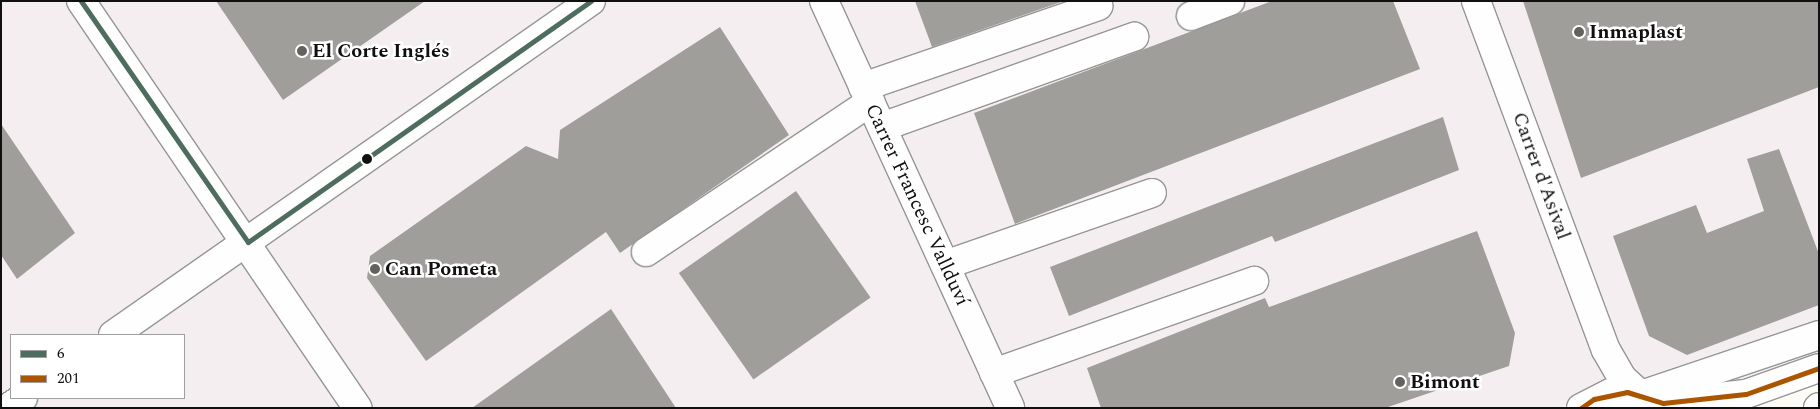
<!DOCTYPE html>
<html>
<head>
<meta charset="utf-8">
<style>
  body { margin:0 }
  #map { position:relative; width:1820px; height:409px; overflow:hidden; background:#fcfbf5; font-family:Spectral,serif }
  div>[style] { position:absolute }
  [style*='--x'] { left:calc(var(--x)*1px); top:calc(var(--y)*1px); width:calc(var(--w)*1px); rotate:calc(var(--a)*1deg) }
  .industrial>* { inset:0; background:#f4eef1 }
  .building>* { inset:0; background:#a09e9a; transform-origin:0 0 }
  .roads { filter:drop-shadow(1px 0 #969693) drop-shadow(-1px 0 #969693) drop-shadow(0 1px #969693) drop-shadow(0 -1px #969693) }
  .minor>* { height:28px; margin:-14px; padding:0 14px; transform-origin:14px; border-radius:14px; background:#fffefe }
  .bus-1>* { height:5px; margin:-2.5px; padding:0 2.5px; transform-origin:2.5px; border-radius:2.5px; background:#4f6d5e }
  .bus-2>* { height:5px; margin:-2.5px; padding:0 2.5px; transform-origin:2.5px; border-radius:2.5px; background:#ab5500 }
  .dots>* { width:14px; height:14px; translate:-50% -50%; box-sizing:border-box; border:2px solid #fff; border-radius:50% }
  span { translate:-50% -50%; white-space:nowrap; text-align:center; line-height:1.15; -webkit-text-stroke:5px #fff; paint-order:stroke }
  .poi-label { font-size:20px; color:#101010; font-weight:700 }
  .left { translate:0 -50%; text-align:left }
  .street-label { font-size:20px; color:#101010 }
  .frame { position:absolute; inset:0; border:2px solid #101010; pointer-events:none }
  .legend { position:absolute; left:10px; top:334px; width:175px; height:65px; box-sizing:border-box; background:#fff; border:1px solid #9f9f9f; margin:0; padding:6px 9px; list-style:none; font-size:15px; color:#101010 }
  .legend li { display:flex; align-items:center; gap:10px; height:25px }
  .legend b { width:25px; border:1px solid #9f9f9f }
</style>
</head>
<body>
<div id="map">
  <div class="industrial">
    <div style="clip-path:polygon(evenodd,1px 1px,1819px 1px,1819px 355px,1646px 408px,1618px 385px,1560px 408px,1px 408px,1px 1px,11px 335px,184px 335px,184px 398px,11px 398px,11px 335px)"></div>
  </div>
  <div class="building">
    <div style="clip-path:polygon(216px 1px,425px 1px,283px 100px)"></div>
    <div style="clip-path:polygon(915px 1px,1064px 1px,932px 47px)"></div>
    <div style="clip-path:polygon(1272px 1px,1393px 1px,1420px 69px,1015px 224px,974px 113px)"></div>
    <div style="clip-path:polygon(1523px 1px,1819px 1px,1819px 87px,1581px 178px)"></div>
    <div style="clip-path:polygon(720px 27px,789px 135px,620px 253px,606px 232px,426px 361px,367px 278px,370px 256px,526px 146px,558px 159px,560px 130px)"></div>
    <div style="clip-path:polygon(1443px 117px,1459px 170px,1275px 242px,1272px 236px,1069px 316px,1050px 267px)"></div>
    <div style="clip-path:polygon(1px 124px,75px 233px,17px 279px,1px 255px)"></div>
    <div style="clip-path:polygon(1779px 149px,1819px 254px,1819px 305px,1687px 355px,1649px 336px,1613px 236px,1696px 205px,1707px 233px,1764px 211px,1747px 159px)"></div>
    <div style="left:796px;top:191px;width:130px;height:143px;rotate:55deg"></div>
    <div style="clip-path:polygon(1477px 231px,1515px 333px,1509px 366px,1385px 408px,1101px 408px,1087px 368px,1265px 298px,1269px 307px)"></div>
    <div style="clip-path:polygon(611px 309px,676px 408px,472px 408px)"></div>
  </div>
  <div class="roads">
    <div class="minor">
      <div style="--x:81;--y:1;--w:492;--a:55.8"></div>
      <div style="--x:824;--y:1;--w:447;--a:65.4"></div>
      <div style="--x:1476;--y:1;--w:372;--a:69.6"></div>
      <div style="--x:1606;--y:350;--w:34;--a:60"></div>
      <div style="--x:1623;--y:379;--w:24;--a:42"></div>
      <div style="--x:1641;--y:395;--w:188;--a:-18.6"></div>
      <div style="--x:1191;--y:16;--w:42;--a:-21"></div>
      <div style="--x:863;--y:87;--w:249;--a:-19"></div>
      <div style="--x:882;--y:127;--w:268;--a:-19.7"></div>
      <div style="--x:646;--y:252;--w:270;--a:-33.8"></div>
      <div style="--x:945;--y:265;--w:219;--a:-19.2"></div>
      <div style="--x:113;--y:335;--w:583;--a:-34.94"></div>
      <div style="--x:994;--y:373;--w:276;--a:-19.5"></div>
      <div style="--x:1663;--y:403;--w:83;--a:-6.2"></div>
      <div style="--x:1746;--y:394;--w:77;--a:-19.6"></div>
      <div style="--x:8;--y:408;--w:18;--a:-34"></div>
      <div style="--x:1581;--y:408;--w:34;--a:-27"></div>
      <div style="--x:1611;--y:393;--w:36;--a:6"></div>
      <div style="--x:1818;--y:408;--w:1;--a:-45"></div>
    </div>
  </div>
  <div class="bus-1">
    <div style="--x:81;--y:1;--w:293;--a:55.3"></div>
    <div style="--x:248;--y:242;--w:419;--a:-35.1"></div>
  </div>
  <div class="bus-2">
    <div style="--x:1581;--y:408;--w:16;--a:-35"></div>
    <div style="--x:1594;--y:399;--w:34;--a:-12"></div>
    <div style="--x:1627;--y:392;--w:38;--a:17"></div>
    <div style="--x:1663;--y:403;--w:83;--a:-6.2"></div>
    <div style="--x:1746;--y:394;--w:77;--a:-19.6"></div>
  </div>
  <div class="dots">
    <div style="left:1579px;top:32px;background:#636260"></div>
    <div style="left:302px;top:51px;background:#636260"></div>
    <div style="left:367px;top:159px;background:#101010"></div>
    <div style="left:375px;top:269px;background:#636260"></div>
    <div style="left:1400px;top:382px;background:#636260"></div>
  </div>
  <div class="poi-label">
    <span class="left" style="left:1589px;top:32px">Inmaplast</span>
    <span class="left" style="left:312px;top:51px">El Corte Inglés</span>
    <span class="left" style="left:385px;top:269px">Can Pometa</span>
    <span class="left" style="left:1410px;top:382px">Bimont</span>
  </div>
  <div class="street-label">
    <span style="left:1541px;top:176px;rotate:70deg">Carrer d'Asival</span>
    <span style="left:917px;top:205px;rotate:65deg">Carrer Francesc Vallduví</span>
  </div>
  <div class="frame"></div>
  <ul class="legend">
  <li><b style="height:6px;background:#4f6d5e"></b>6</li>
  <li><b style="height:6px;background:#ab5500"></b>201</li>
  </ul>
</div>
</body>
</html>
